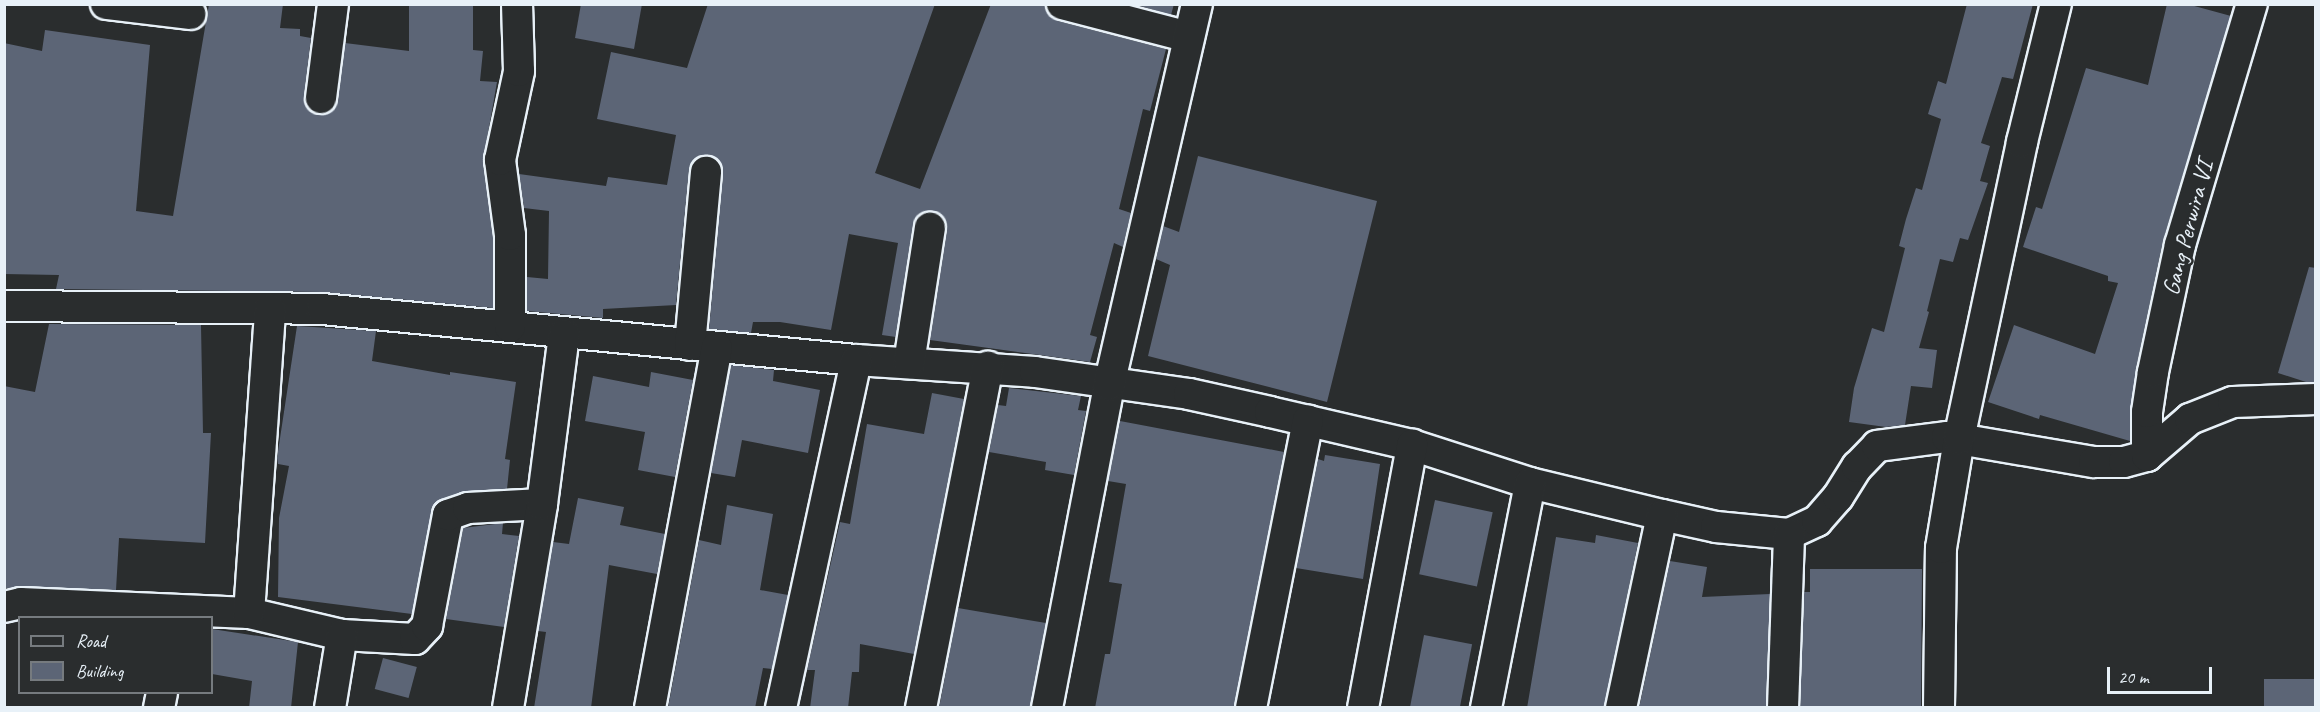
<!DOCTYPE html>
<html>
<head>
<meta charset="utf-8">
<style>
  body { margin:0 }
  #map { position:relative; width:2320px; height:712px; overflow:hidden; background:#2a2d2e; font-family:Caveat,sans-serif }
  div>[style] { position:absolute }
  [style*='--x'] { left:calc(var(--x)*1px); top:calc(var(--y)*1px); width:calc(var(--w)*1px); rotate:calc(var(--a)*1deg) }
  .building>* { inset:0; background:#5c6576; transform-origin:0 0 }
  .roads { filter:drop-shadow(2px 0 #e8f1f8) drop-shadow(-2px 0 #e8f1f8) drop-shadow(0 2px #e8f1f8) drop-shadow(0 -2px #e8f1f8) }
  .minor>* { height:30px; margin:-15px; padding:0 15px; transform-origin:15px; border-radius:15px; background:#2a2d2e }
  span { translate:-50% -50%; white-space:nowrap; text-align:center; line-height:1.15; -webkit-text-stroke:5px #2a2d2e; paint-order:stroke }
  .street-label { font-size:24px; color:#e8f1f8 }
  .frame { position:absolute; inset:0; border:6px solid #e8f1f8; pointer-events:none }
  .legend { position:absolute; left:18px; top:616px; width:195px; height:78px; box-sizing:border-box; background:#2a2d2e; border:2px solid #767b7f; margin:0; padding:8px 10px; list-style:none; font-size:18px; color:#e8f1f8 }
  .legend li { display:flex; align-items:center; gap:12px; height:30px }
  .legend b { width:30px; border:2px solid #767b7f }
  .scale { position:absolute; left:2107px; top:667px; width:105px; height:27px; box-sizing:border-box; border:3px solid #e8f1f8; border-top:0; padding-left:8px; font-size:18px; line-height:21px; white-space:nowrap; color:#e8f1f8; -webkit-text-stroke:4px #2a2d2e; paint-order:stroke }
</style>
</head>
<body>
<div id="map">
  <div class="building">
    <div style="clip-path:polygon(209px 4px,283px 4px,280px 28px,300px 29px,300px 36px,311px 38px,304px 96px,310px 111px,319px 115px,334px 109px,338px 101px,345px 43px,409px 51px,409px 5px,473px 6px,473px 50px,483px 51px,480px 81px,497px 82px,483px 162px,493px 236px,493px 308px,322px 292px,56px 289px,59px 275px,4px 274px,4px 43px,42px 51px,45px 30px,150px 45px,136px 211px,173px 216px)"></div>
    <div style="clip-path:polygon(581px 4px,642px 4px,634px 49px,575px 38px)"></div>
    <div style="clip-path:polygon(708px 4px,935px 4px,875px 173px,920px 189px,991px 4px,1045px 4px,1050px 16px,1058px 21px,1166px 49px,1150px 111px,1143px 109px,1119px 209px,1131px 213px,1123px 247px,1114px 243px,1090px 335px,1097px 337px,1090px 362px,930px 340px,947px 230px,941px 215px,932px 211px,917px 217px,913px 225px,896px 337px,882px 335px,898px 243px,849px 234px,831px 330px,780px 322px,753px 322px,751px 333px,709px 329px,723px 174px,721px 164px,708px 155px,698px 157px,689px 170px,676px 305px,603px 309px,603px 318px,527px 311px,527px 277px,548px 279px,549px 211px,524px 208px,519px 174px,606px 186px,608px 177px,667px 185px,676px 135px,597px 119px,611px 52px,687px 68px)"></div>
    <div style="clip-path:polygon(1133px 4px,1174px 4px,1171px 15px)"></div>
    <div style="clip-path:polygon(1967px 4px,2033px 4px,2013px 79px,2002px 77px,1981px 143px,1990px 146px,1980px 181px,1988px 183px,1968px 240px,1960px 238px,1953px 262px,1940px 259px,1927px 311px,1929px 312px,1919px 348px,1937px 350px,1932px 388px,1911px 386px,1905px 425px,1886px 427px,1849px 422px,1854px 388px,1872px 328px,1884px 332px,1905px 248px,1899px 246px,1906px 219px,1916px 188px,1922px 190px,1941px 119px,1928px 114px,1938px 81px,1946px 84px)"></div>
    <div style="clip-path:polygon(2167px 4px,2187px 4px,2231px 16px,2163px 241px,2136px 369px,2130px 441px,2040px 415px,2039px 419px,1988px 402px,2014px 325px,2095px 354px,2118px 283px,2108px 281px,2108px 276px,2023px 247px,2036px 207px,2042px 209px,2086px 68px,2148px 85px)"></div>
    <div style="clip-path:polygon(1198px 156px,1377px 201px,1327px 402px,1148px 356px,1170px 265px,1156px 259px,1163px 226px,1179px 232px)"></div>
    <div style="clip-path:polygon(2309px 267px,2316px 268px,2316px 382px,2306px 382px,2278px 373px)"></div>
    <div style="clip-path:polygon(49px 324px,201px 325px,203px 433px,211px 433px,205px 543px,119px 538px,116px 590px,4px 588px,4px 386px,35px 392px)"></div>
    <div style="clip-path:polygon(297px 326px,376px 331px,372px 361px,450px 375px,450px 372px,516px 382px,505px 459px,510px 460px,507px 489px,463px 492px,435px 504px,412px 614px,278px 597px,279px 518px,289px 466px,278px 464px,277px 458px)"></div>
    <div style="clip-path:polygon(731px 365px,774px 370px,773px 381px,820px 390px,808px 453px,742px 440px,735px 477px,711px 473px)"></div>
    <div style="clip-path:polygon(651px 372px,693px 380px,675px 477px,638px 470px,645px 432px,585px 421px,593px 376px,649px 387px)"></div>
    <div style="clip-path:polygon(1009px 388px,1081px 396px,1078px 410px,1086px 411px,1074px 475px,1045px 470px,1046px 462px,989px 452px,998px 405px,1006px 406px)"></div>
    <div style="clip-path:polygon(932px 393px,964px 399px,914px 654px,860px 644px,859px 672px,852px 672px,848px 708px,810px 708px,815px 670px,807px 670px,840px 522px,850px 524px,867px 424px,924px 434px)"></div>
    <div style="clip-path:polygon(1120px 421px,1284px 452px,1234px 708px,1095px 708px,1105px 654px,1110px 654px,1122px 584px,1109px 582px,1126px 484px,1108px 481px)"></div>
    <div style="clip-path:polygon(1325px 455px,1380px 464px,1363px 579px,1296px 568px,1318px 459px,1324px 461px)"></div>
    <div style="clip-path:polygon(578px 498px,624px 507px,620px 525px,665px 534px,657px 574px,609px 565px,591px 708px,534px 708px,546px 632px,538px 631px,553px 542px,569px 544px)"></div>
    <div style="left:1435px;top:500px;width:59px;height:76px;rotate:12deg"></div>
    <div style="clip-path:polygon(727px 505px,773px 514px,760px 590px,788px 595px,772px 669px,763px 668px,755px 708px,668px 708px,699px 540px,721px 545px)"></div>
    <div style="clip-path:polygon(503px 523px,502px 534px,519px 536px,504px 627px,446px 619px,463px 528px)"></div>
    <div style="clip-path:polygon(1596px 535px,1638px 543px,1604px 708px,1527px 708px,1556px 537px,1595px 543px)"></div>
    <div style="clip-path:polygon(1670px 561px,1707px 567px,1702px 597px,1770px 594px,1766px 708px,1639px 708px)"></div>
    <div style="clip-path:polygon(1810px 569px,1922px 569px,1921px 708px,1800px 708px,1804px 592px,1810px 592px)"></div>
    <div style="clip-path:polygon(958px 608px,1046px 623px,1030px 708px,939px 708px)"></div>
    <div style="clip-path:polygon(212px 629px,298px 642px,291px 708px,249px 708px,252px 681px,212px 674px)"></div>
    <div style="left:1424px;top:635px;width:49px;height:74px;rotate:11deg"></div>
    <div style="left:383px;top:658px;width:35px;height:32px;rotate:15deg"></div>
    <div style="left:2316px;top:679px;width:27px;height:52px;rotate:90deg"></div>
  </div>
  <div class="roads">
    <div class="minor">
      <div style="--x:106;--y:4;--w:85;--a:6.8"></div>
      <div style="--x:1062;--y:4;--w:131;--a:14.6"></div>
      <div style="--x:321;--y:98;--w:95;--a:-82.7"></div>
      <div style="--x:4;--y:306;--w:318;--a:0.5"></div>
      <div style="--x:322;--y:309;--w:536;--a:5.46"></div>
      <div style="--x:856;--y:360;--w:179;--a:3.8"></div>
      <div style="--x:1035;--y:372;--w:156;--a:8.1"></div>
      <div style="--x:1189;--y:394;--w:83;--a:12.5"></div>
      <div style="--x:1270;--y:412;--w:146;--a:13.1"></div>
      <div style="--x:1412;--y:445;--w:124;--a:17.9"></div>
      <div style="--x:1530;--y:483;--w:136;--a:13.6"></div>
      <div style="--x:1662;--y:515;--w:55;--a:12.5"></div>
      <div style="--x:1716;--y:527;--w:73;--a:5.5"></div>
      <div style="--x:1789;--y:534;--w:31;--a:-25"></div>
      <div style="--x:1817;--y:521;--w:32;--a:-49"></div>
      <div style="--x:1838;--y:497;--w:36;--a:-58"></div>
      <div style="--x:1857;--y:467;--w:29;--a:-46"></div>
      <div style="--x:1877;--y:446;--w:71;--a:-7.3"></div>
      <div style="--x:1947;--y:437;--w:149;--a:9.7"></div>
      <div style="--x:2094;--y:462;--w:30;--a:0"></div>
      <div style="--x:2124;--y:462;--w:24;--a:-15"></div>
      <div style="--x:2147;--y:456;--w:57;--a:-40.7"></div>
      <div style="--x:2190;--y:419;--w:46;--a:-21.6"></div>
      <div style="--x:2233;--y:402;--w:83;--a:-2.1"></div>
      <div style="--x:510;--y:327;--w:92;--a:-90"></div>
      <div style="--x:510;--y:235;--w:76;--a:-97.6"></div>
      <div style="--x:500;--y:160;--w:91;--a:-77.9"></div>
      <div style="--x:519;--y:71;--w:67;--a:-91.7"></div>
      <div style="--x:690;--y:345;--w:174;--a:-84.7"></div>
      <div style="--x:909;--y:363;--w:137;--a:-81.2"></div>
      <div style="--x:2147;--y:456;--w:44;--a:-90"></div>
      <div style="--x:2147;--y:412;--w:40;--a:-81.5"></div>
      <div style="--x:2153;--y:372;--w:130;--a:-78"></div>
      <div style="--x:2180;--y:245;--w:252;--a:-73.4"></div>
      <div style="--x:4;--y:607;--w:17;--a:-13"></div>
      <div style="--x:21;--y:603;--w:228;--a:2.5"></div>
      <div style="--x:249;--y:613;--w:96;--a:13.3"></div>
      <div style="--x:342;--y:635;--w:73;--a:3.1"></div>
      <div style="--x:415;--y:639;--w:18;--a:-47"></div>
      <div style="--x:427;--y:626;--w:113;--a:-79.3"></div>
      <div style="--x:448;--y:515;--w:21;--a:-19"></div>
      <div style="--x:468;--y:508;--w:74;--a:-3.1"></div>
      <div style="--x:249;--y:613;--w:304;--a:-86"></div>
      <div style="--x:159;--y:708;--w:16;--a:-79"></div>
      <div style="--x:330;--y:708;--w:74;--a:-80.7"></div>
      <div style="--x:508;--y:708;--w:207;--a:-80.5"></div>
      <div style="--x:542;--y:504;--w:171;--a:-82.6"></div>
      <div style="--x:650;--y:708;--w:367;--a:-79.5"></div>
      <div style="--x:781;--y:708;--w:356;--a:-77.8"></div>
      <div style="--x:921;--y:708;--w:348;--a:-78.9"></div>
      <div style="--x:1047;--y:708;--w:329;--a:-79.1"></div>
      <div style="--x:1109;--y:385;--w:391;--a:-77"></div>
      <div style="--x:1251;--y:708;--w:293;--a:-78.8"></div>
      <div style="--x:1363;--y:708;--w:268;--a:-79.4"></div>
      <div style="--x:1486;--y:708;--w:229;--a:-78.9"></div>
      <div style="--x:1621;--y:708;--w:197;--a:-78"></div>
      <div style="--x:1783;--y:708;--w:174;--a:-88"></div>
      <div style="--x:1939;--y:708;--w:160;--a:-89.3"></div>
      <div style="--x:1941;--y:548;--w:110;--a:-80.6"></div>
      <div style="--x:1959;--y:439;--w:304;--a:-78"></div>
      <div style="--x:2022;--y:142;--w:142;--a:-76.2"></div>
    </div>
  </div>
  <div class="street-label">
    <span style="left:2188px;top:228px;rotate:-75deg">Gang Perwira VI</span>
  </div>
  <div class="frame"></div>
  <ul class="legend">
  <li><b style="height:8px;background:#2a2d2e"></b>Road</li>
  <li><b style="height:16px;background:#5c6576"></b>Building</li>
  </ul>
  <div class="scale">20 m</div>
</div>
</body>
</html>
